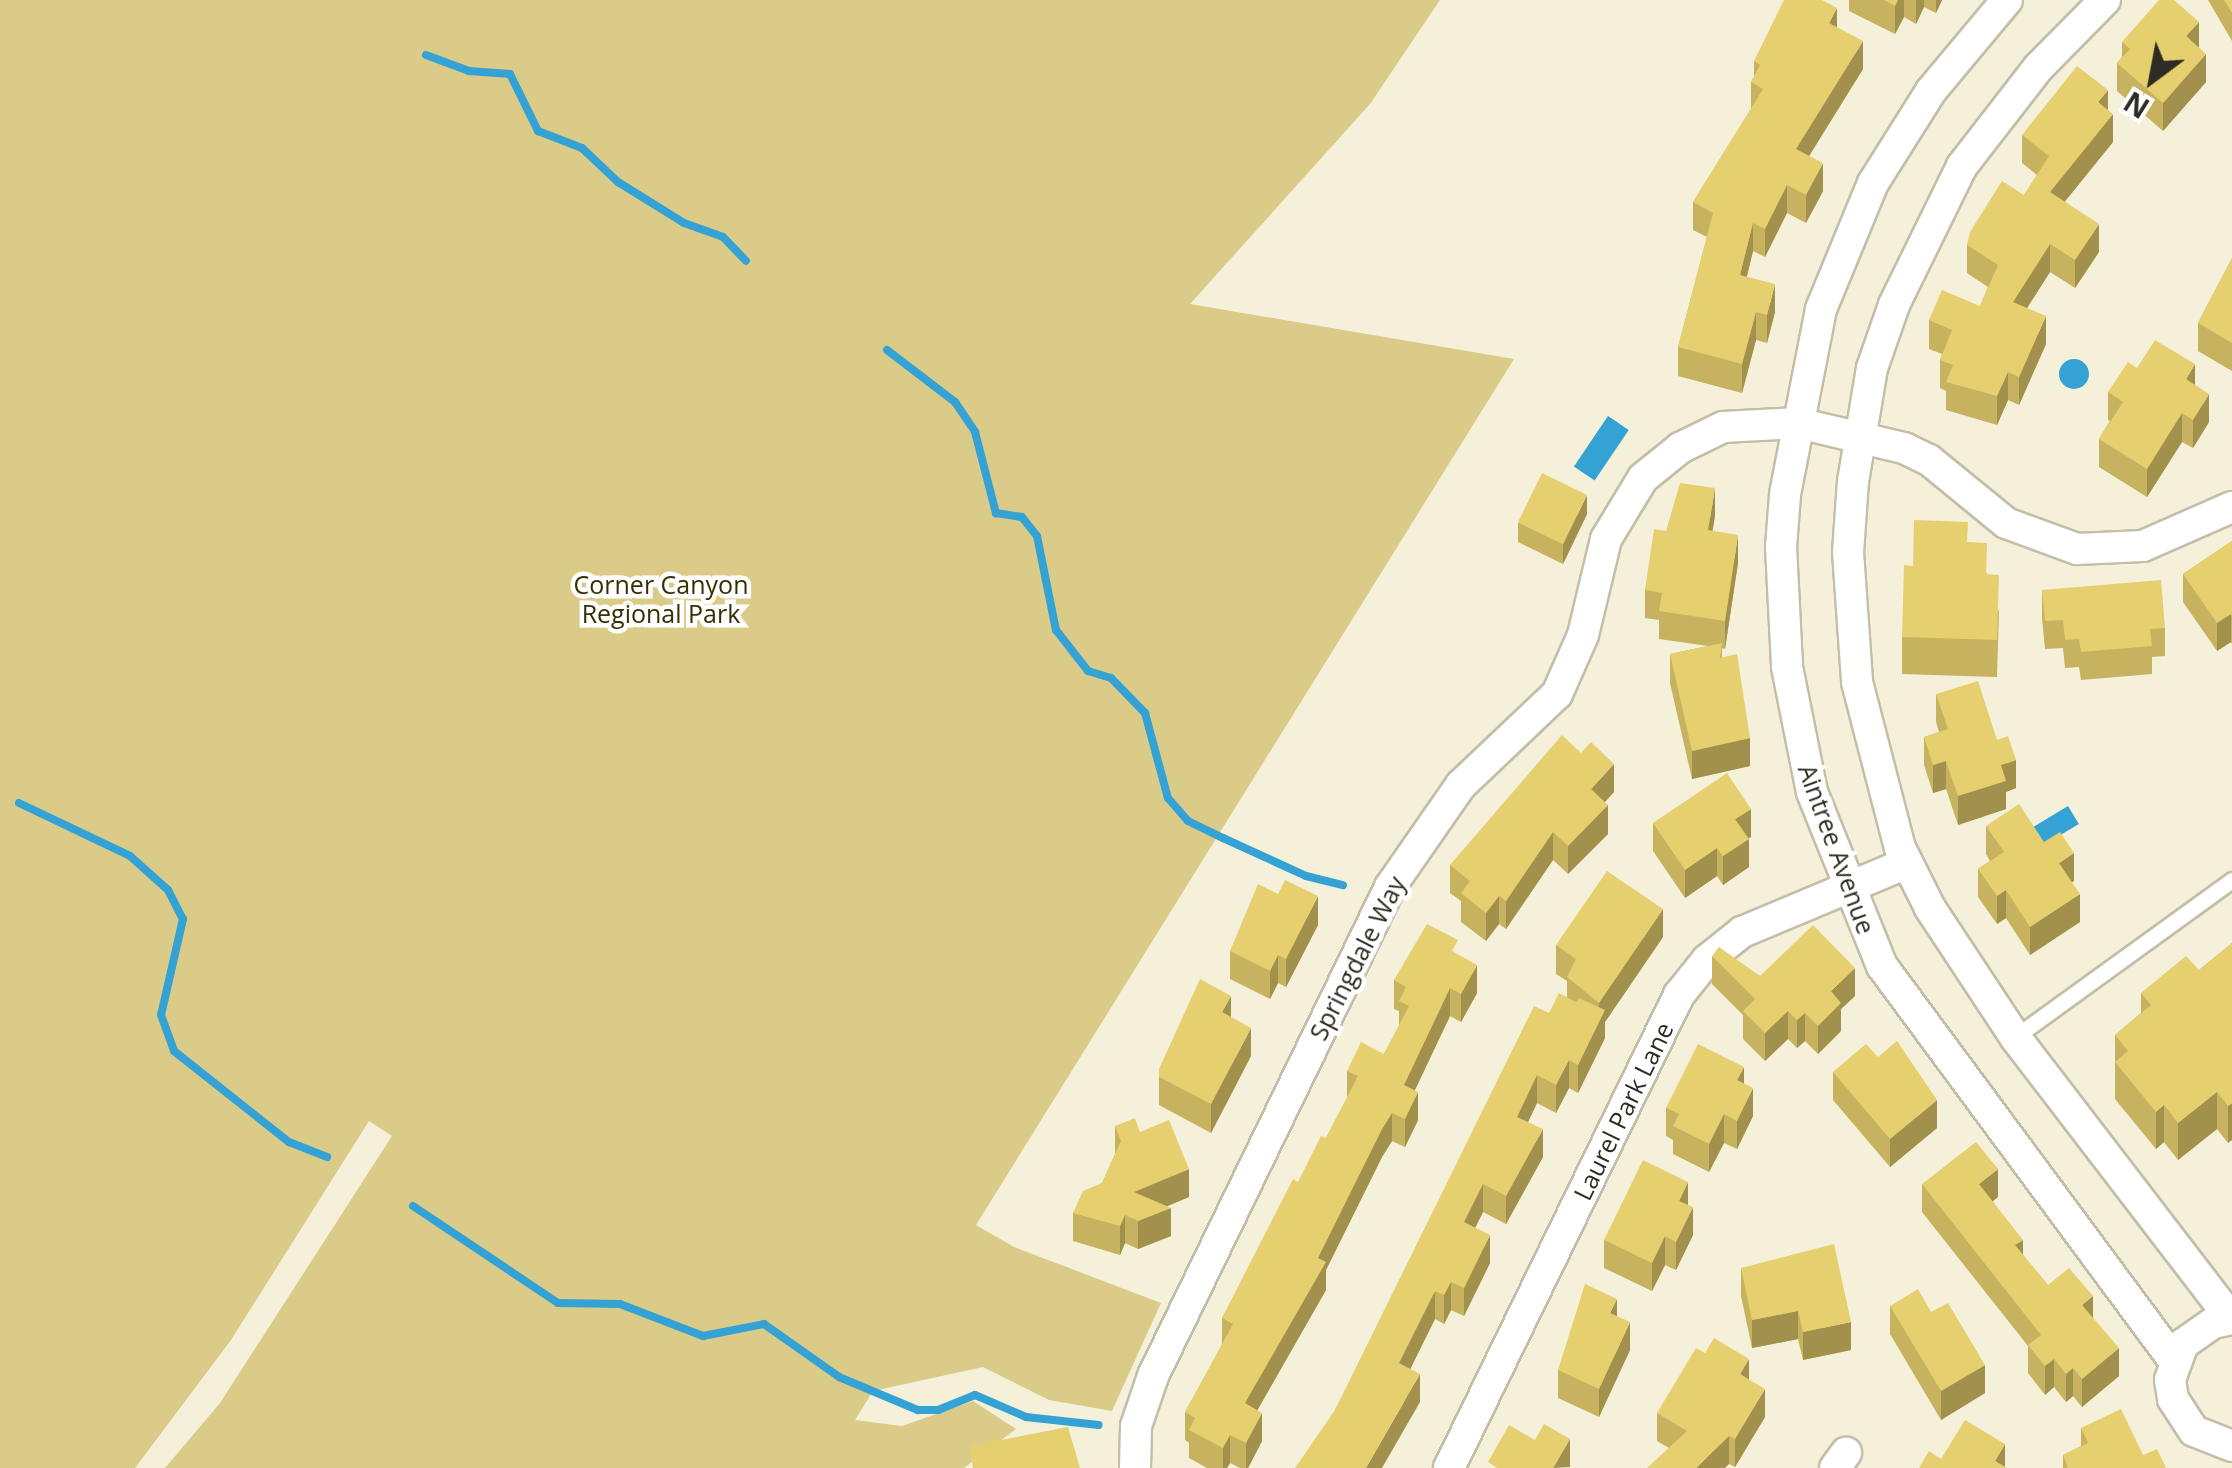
<!DOCTYPE html>
<html>
<head>
<meta charset="utf-8">
<style>
  body { margin:0 }
  #map { position:relative; width:2232px; height:1468px; overflow:hidden; background:#f5f0d9; font-family:"Open Sans",sans-serif }
  div>[style] { position:absolute }
  [style*='--x'] { left:calc(var(--x)*1px); top:calc(var(--y)*1px); width:calc(var(--w)*1px); rotate:calc(var(--a)*1deg) }
  .green>* { inset:0; background:#dbcb88 }
  .water>* { inset:0; background:#34a2d4; transform-origin:0 0 }
  .round { border-radius:50% }
  .stream>* { height:8px; margin:-4px; padding:0 4px; transform-origin:4px; border-radius:4px; background:#34a2d4 }
  .roads { filter:drop-shadow(2px 0 #c3bea8) drop-shadow(-2px 0 #c3bea8) drop-shadow(0 2px #c3bea8) drop-shadow(0 -2px #c3bea8) }
  .service>* { height:15px; margin:-7.5px; padding:0 7.5px; transform-origin:7.5px; border-radius:7.5px; background:#fff }
  .minor>* { height:30px; margin:-15px; padding:0 15px; transform-origin:15px; border-radius:15px; background:#fff }
  .wall>* { inset:0; background:#c6b25f }
  .shaded-wall>* { inset:0; background:#a1914d }
  .building>* { inset:0; background:#e6cf6e; transform-origin:0 0 }
  span { translate:-50% -50%; white-space:nowrap; text-align:center; line-height:1.15; -webkit-text-stroke:9px #fff; paint-order:stroke }
  .park-label { font-size:25px; color:#372e02 }
  .street-label { font-size:25px; color:#2d2b22 }
  .north { position:absolute; left:2102px; top:30px; width:100px; height:100px; -webkit-text-stroke:8px #fff; paint-order:stroke; rotate:212deg; font-size:28px; font-weight:700; line-height:40px; text-align:center; color:#2d2b22 }
  .north::after { content:''; display:block; margin:auto; width:35px; height:45px; background:#2d2b22; clip-path:polygon(50% 0,100% 100%,50% 72%,0 100%) }
</style>
</head>
<body>
<div id="map">
  <div class="green">
    <div style="clip-path:polygon(0 0,1440px 0,1370px 104px,1190px 304px,1514px 359px,976px 1225px,1014px 1247px,1161px 1303px,1112px 1411px,1049px 1400px,983px 1367px,873px 1391px,855px 1420px,902px 1426px,973px 1401px,1016px 1429px,964px 1468px,165px 1468px,220px 1403px,392px 1136px,369px 1121px,231px 1340px,135px 1468px,0 1468px)"></div>
  </div>
  <div class="water">
    <div class="round" style="left:2059px;top:359px;width:30px;height:30px"></div>
    <div style="left:1608px;top:416px;width:25px;height:61px;rotate:34deg"></div>
    <div style="left:2068px;top:806px;width:21px;height:48px;rotate:59deg"></div>
  </div>
  <div class="stream">
    <div style="--x:426;--y:55;--w:46;--a:20.4"></div>
    <div style="--x:469;--y:71;--w:41;--a:4.2"></div>
    <div style="--x:510;--y:74;--w:64;--a:63.8"></div>
    <div style="--x:538;--y:131;--w:47;--a:21.1"></div>
    <div style="--x:582;--y:148;--w:50;--a:43.4"></div>
    <div style="--x:618;--y:182;--w:78;--a:31.8"></div>
    <div style="--x:684;--y:223;--w:41;--a:19.7"></div>
    <div style="--x:723;--y:237;--w:33;--a:46"></div>
    <div style="--x:887;--y:350;--w:86;--a:37.4"></div>
    <div style="--x:955;--y:402;--w:36;--a:56"></div>
    <div style="--x:975;--y:432;--w:84;--a:75.5"></div>
    <div style="--x:996;--y:513;--w:26;--a:9"></div>
    <div style="--x:1022;--y:517;--w:24;--a:52"></div>
    <div style="--x:1037;--y:536;--w:96;--a:78.6"></div>
    <div style="--x:1056;--y:630;--w:52;--a:52"></div>
    <div style="--x:1088;--y:671;--w:24;--a:17"></div>
    <div style="--x:1111;--y:678;--w:49;--a:45.8"></div>
    <div style="--x:1145;--y:713;--w:88;--a:74.9"></div>
    <div style="--x:1168;--y:798;--w:30;--a:49"></div>
    <div style="--x:1188;--y:821;--w:39;--a:26"></div>
    <div style="--x:1223;--y:838;--w:91;--a:24.6"></div>
    <div style="--x:1306;--y:876;--w:38;--a:14"></div>
    <div style="--x:19;--y:803;--w:123;--a:25.5"></div>
    <div style="--x:130;--y:856;--w:51;--a:41.8"></div>
    <div style="--x:168;--y:890;--w:33;--a:63"></div>
    <div style="--x:183;--y:919;--w:98;--a:102.9"></div>
    <div style="--x:161;--y:1015;--w:38;--a:70"></div>
    <div style="--x:174;--y:1051;--w:147;--a:38.4"></div>
    <div style="--x:289;--y:1142;--w:41;--a:21.5"></div>
    <div style="--x:413;--y:1206;--w:174;--a:33.8"></div>
    <div style="--x:558;--y:1303;--w:62;--a:0.9"></div>
    <div style="--x:620;--y:1304;--w:89;--a:21.1"></div>
    <div style="--x:703;--y:1336;--w:62;--a:-11.1"></div>
    <div style="--x:764;--y:1324;--w:92;--a:35.2"></div>
    <div style="--x:839;--y:1377;--w:86;--a:22.7"></div>
    <div style="--x:918;--y:1410;--w:20;--a:0"></div>
    <div style="--x:938;--y:1410;--w:40;--a:-22"></div>
    <div style="--x:975;--y:1395;--w:56;--a:23.3"></div>
    <div style="--x:1026;--y:1417;--w:73;--a:6.3"></div>
  </div>
  <div class="roads">
    <div class="service">
      <div style="--x:2015;--y:1037;--w:268;--a:-35.9"></div>
    </div>
    <div class="minor">
      <div style="--x:2007;--y:0;--w:119;--a:129.9"></div>
      <div style="--x:1931;--y:91;--w:109;--a:122.2"></div>
      <div style="--x:1873;--y:183;--w:136;--a:112.4"></div>
      <div style="--x:1821;--y:309;--w:189;--a:101"></div>
      <div style="--x:1785;--y:495;--w:52;--a:94.4"></div>
      <div style="--x:1781;--y:547;--w:120;--a:87.1"></div>
      <div style="--x:1787;--y:667;--w:127;--a:78.7"></div>
      <div style="--x:1812;--y:792;--w:188;--a:68.1"></div>
      <div style="--x:1882;--y:966;--w:490;--a:53.5"></div>
      <div style="--x:2105;--y:0;--w:95;--a:134.6"></div>
      <div style="--x:2038;--y:68;--w:124;--a:127.8"></div>
      <div style="--x:1962;--y:166;--w:155;--a:116.1"></div>
      <div style="--x:1894;--y:305;--w:67;--a:109.2"></div>
      <div style="--x:1872;--y:368;--w:115;--a:99.5"></div>
      <div style="--x:1853;--y:481;--w:71;--a:94"></div>
      <div style="--x:1848;--y:552;--w:130;--a:86"></div>
      <div style="--x:1857;--y:682;--w:171;--a:75.5"></div>
      <div style="--x:1900;--y:848;--w:67;--a:63.4"></div>
      <div style="--x:1930;--y:908;--w:154;--a:56.6"></div>
      <div style="--x:2015;--y:1037;--w:355;--a:52.5"></div>
      <div style="--x:2232;--y:1319;--w:19;--a:168"></div>
      <div style="--x:2213;--y:1323;--w:37;--a:145"></div>
      <div style="--x:2183;--y:1344;--w:38;--a:110"></div>
      <div style="--x:2170;--y:1380;--w:19;--a:81"></div>
      <div style="--x:2173;--y:1399;--w:38;--a:57"></div>
      <div style="--x:2194;--y:1431;--w:41;--a:21.5"></div>
      <div style="--x:1135;--y:1468;--w:42;--a:-88.6"></div>
      <div style="--x:1136;--y:1426;--w:53;--a:-71.2"></div>
      <div style="--x:1153;--y:1376;--w:543;--a:-64.14"></div>
      <div style="--x:1390;--y:887;--w:124;--a:-55.2"></div>
      <div style="--x:1461;--y:785;--w:132;--a:-43.5"></div>
      <div style="--x:1557;--y:694;--w:64;--a:-66.2"></div>
      <div style="--x:1583;--y:635;--w:99;--a:-76.5"></div>
      <div style="--x:1606;--y:539;--w:71;--a:-58.8"></div>
      <div style="--x:1643;--y:478;--w:48;--a:-39"></div>
      <div style="--x:1680;--y:448;--w:48;--a:-26"></div>
      <div style="--x:1723;--y:427;--w:75;--a:-3.1"></div>
      <div style="--x:1798;--y:423;--w:109;--a:13.3"></div>
      <div style="--x:1904;--y:448;--w:28;--a:26"></div>
      <div style="--x:1929;--y:460;--w:99;--a:39.3"></div>
      <div style="--x:2006;--y:523;--w:76;--a:20.1"></div>
      <div style="--x:2077;--y:549;--w:66;--a:-2.6"></div>
      <div style="--x:2143;--y:546;--w:97;--a:-23.7"></div>
      <div style="--x:1449;--y:1468;--w:526;--a:-64.07"></div>
      <div style="--x:1679;--y:995;--w:45;--a:-51.3"></div>
      <div style="--x:1707;--y:960;--w:45;--a:-38.7"></div>
      <div style="--x:1742;--y:932;--w:179;--a:-22.7"></div>
      <div style="--x:1835;--y:1468;--w:19;--a:-54"></div>
    </div>
  </div>
  <div class="wall">
    <div style="clip-path:polygon(1849px 0,1942px 0,1936px 13px,1924px 7px,1916px 24px,1904px 17px,1895px 34px,1849px 11px)"></div>
    <div style="clip-path:polygon(2208px 0,2232px 0,2232px 41px)"></div>
    <div style="clip-path:polygon(1837px 27px,1863px 69px,1809px 156px,1823px 191px,1806px 223px,1787px 213px,1765px 257px,1753px 251px,1747px 277px,1775px 312px,1767px 343px,1756px 340px,1742px 393px,1678px 376px,1678px 347px,1707px 237px,1693px 230px,1693px 202px,1751px 109px,1751px 82px,1754px 77px,1754px 61px)"></div>
    <div style="clip-path:polygon(2122px 42px,2199px 48px,2206px 82px,2163px 131px,2117px 91px,2117px 63px,2122px 57px)"></div>
    <div style="clip-path:polygon(2108px 110px,2113px 142px,2065px 201px,2099px 252px,2075px 288px,2050px 272px,2027px 308px,2046px 344px,2019px 405px,2008px 400px,1997px 425px,1946px 410px,1946px 391px,1940px 388px,1940px 360px,1942px 354px,1929px 349px,1929px 320px,1980px 306px,1988px 287px,1967px 273px,1967px 245px,2024px 195px,2037px 175px,2022px 163px,2022px 135px)"></div>
    <div style="clip-path:polygon(2232px 258px,2232px 371px,2198px 351px,2198px 323px)"></div>
    <div style="clip-path:polygon(2137px 368px,2195px 385px,2209px 422px,2193px 448px,2182px 442px,2147px 497px,2099px 467px,2099px 439px,2110px 421px,2108px 420px,2108px 392px)"></div>
    <div style="clip-path:polygon(1587px 514px,1563px 564px,1518px 542px,1518px 523px)"></div>
    <div style="clip-path:polygon(1715px 516px,1712px 531px,1738px 563px,1725px 649px,1722px 648px,1722px 657px,1750px 766px,1692px 779px,1670px 683px,1670px 654px,1708px 646px,1659px 639px,1659px 620px,1645px 618px,1645px 590px,1666px 531px)"></div>
    <div style="clip-path:polygon(2232px 541px,2232px 644px,2231px 642px,2217px 651px,2183px 602px,2183px 574px)"></div>
    <div style="clip-path:polygon(1968px 542px,1987px 574px,1999px 612px,1997px 677px,1902px 674px,1902px 637px,1913px 566px)"></div>
    <div style="clip-path:polygon(2042px 590px,2165px 628px,2165px 656px,2152px 657px,2152px 674px,2081px 680px,2079px 667px,2065px 668px,2063px 648px,2045px 649px,2042px 618px)"></div>
    <div style="clip-path:polygon(1936px 694px,1997px 740px,2016px 788px,2006px 792px,2006px 809px,1958px 825px,1946px 789px,1933px 793px,1924px 765px,1924px 737px,1939px 732px,1936px 722px)"></div>
    <div style="clip-path:polygon(1614px 792px,1605px 802px,1608px 834px,1568px 874px,1553px 860px,1506px 929px,1499px 924px,1486px 941px,1461px 922px,1461px 901px,1450px 893px,1450px 865px)"></div>
    <div style="clip-path:polygon(1653px 823px,1751px 837px,1748px 838px,1749px 867px,1723px 885px,1717px 876px,1685px 898px,1653px 851px)"></div>
    <div style="clip-path:polygon(1986px 826px,2044px 842px,2074px 881px,2072px 882px,2080px 922px,2030px 955px,2006px 918px,1997px 924px,1978px 897px,1978px 869px,1990px 861px,1986px 854px)"></div>
    <div style="clip-path:polygon(1278px 894px,1318px 925px,1286px 987px,1278px 983px,1270px 999px,1230px 979px,1230px 951px)"></div>
    <div style="clip-path:polygon(1663px 937px,1605px 1022px,1605px 1038px,1578px 1093px,1569px 1088px,1556px 1113px,1537px 1103px,1528px 1122px,1543px 1157px,1506px 1224px,1483px 1212px,1475px 1228px,1490px 1263px,1464px 1316px,1451px 1310px,1444px 1324px,1435px 1319px,1410px 1369px,1420px 1402px,1335px 1410px,1549px 1013px,1567px 997px,1567px 981px,1556px 974px,1556px 945px)"></div>
    <div style="clip-path:polygon(2232px 943px,2228px 1143px,2217px 1129px,2178px 1160px,2164px 1142px,2156px 1149px,2115px 1099px,2115px 1035px,2141px 1013px,2141px 993px,2199px 970px)"></div>
    <div style="clip-path:polygon(1458px 955px,1477px 993px,1461px 1022px,1450px 1016px,1415px 1090px,1418px 1120px,1405px 1147px,1392px 1141px,1382px 1157px,1326px 1270px,1326px 1290px,1257px 1410px,1262px 1441px,1248px 1468px,1240px 1468px,1230px 1463px,1227px 1468px,1207px 1468px,1189px 1458px,1189px 1443px,1185px 1440px,1185px 1412px,1222px 1345px,1222px 1318px,1298px 1182px,1326px 1138px,1347px 1098px,1347px 1071px,1384px 1054px,1399px 1026px,1399px 1011px,1394px 1009px,1394px 980px)"></div>
    <div style="clip-path:polygon(1712px 956px,1760px 976px,1855px 996px,1841px 1009px,1841px 1031px,1818px 1054px,1805px 1041px,1797px 1048px,1788px 1039px,1765px 1061px,1743px 1039px,1743px 1015px,1712px 984px)"></div>
    <div style="clip-path:polygon(1251px 1056px,1211px 1133px,1159px 1105px,1159px 1069px)"></div>
    <div style="clip-path:polygon(1833px 1072px,1937px 1128px,1890px 1167px,1833px 1100px)"></div>
    <div style="clip-path:polygon(1744px 1083px,1753px 1116px,1737px 1149px,1724px 1143px,1709px 1172px,1673px 1154px,1673px 1140px,1666px 1136px,1666px 1108px)"></div>
    <div style="clip-path:polygon(1115px 1126px,1140px 1132px,1189px 1197px,1167px 1206px,1171px 1236px,1138px 1249px,1125px 1243px,1120px 1255px,1073px 1241px,1073px 1213px,1102px 1183px,1115px 1154px)"></div>
    <div style="clip-path:polygon(1922px 1184px,1998px 1197px,1993px 1201px,2023px 1255px,2048px 1285px,2093px 1317px,2119px 1376px,2082px 1407px,2073px 1396px,2066px 1402px,2054px 1387px,2045px 1395px,2028px 1373px,2028px 1346px,1922px 1212px)"></div>
    <div style="clip-path:polygon(1688px 1205px,1693px 1235px,1676px 1270px,1665px 1265px,1652px 1291px,1604px 1268px,1604px 1240px)"></div>
    <div style="clip-path:polygon(1741px 1268px,1851px 1350px,1803px 1360px,1798px 1339px,1752px 1348px,1741px 1296px)"></div>
    <div style="clip-path:polygon(1890px 1306px,1931px 1312px,1985px 1393px,1941px 1420px,1890px 1334px)"></div>
    <div style="clip-path:polygon(1630px 1350px,1599px 1417px,1558px 1398px,1558px 1370px)"></div>
    <div style="clip-path:polygon(1749px 1379px,1765px 1417px,1735px 1467px,1729px 1464px,1669px 1448px,1657px 1441px,1657px 1413px)"></div>
    <div style="clip-path:polygon(2081px 1428px,2143px 1455px,2166px 1468px,2063px 1468px,2063px 1455px,2081px 1446px)"></div>
  </div>
  <div class="shaded-wall">
    <div style="clip-path:polygon(1898px 0,1904px 0,1904px 17px,1895px 34px,1895px 6px)"></div>
    <div style="clip-path:polygon(1916px 0,1924px 0,1924px 7px,1916px 24px)"></div>
    <div style="clip-path:polygon(1936px 0,1942px 0,1936px 13px)"></div>
    <div style="clip-path:polygon(1837px 8px,1837px 37px,1829px 23px)"></div>
    <div style="clip-path:polygon(2199px 22px,2199px 50px,2186px 36px)"></div>
    <div style="clip-path:polygon(1863px 41px,1863px 69px,1796px 177px,1796px 149px)"></div>
    <div style="clip-path:polygon(2206px 54px,2206px 82px,2163px 131px,2163px 103px)"></div>
    <div style="clip-path:polygon(2108px 90px,2108px 118px,2098px 102px)"></div>
    <div style="clip-path:polygon(2113px 114px,2113px 142px,2050px 220px,2050px 192px)"></div>
    <div style="clip-path:polygon(1823px 163px,1823px 191px,1806px 223px,1806px 195px)"></div>
    <div style="clip-path:polygon(1787px 185px,1787px 213px,1765px 257px,1765px 229px)"></div>
    <div style="clip-path:polygon(1753px 223px,1753px 251px,1740px 303px,1740px 275px)"></div>
    <div style="clip-path:polygon(2099px 224px,2099px 252px,2075px 288px,2075px 260px)"></div>
    <div style="clip-path:polygon(2050px 244px,2050px 272px,2013px 330px,2013px 302px)"></div>
    <div style="clip-path:polygon(1775px 284px,1775px 312px,1767px 343px,1767px 315px)"></div>
    <div style="clip-path:polygon(1756px 312px,1756px 340px,1742px 393px,1742px 364px)"></div>
    <div style="clip-path:polygon(2046px 316px,2046px 344px,2019px 405px,2019px 377px)"></div>
    <div style="clip-path:polygon(2195px 364px,2195px 393px,2186px 379px)"></div>
    <div style="clip-path:polygon(2008px 372px,2008px 400px,1997px 425px,1997px 396px)"></div>
    <div style="clip-path:polygon(2209px 394px,2209px 422px,2193px 448px,2193px 420px)"></div>
    <div style="clip-path:polygon(2182px 413px,2182px 442px,2147px 497px,2147px 469px)"></div>
    <div style="clip-path:polygon(1715px 488px,1715px 516px,1708px 558px,1708px 530px)"></div>
    <div style="clip-path:polygon(1587px 495px,1587px 514px,1563px 564px,1563px 545px)"></div>
    <div style="clip-path:polygon(1738px 535px,1738px 563px,1725px 649px,1725px 621px)"></div>
    <div style="clip-path:polygon(2231px 614px,2231px 642px,2217px 651px,2217px 623px)"></div>
    <div style="clip-path:polygon(1750px 738px,1750px 766px,1692px 779px,1692px 751px)"></div>
    <div style="clip-path:polygon(2016px 760px,2016px 788px,2006px 792px,2006px 809px,1958px 825px,1958px 796px,2001px 765px)"></div>
    <div style="clip-path:polygon(1946px 761px,1946px 789px,1933px 793px,1933px 765px)"></div>
    <div style="clip-path:polygon(1614px 764px,1614px 792px,1591px 817px,1591px 789px)"></div>
    <div style="clip-path:polygon(1608px 805px,1608px 834px,1568px 874px,1568px 846px)"></div>
    <div style="clip-path:polygon(1751px 809px,1751px 837px,1735px 847px,1735px 819px)"></div>
    <div style="clip-path:polygon(1553px 832px,1553px 860px,1506px 929px,1506px 901px)"></div>
    <div style="clip-path:polygon(1749px 839px,1749px 867px,1723px 885px,1723px 856px)"></div>
    <div style="clip-path:polygon(1717px 848px,1717px 876px,1685px 898px,1685px 870px)"></div>
    <div style="clip-path:polygon(2074px 853px,2074px 881px,2059px 891px,2059px 863px)"></div>
    <div style="clip-path:polygon(2006px 890px,2006px 918px,1997px 924px,1997px 896px)"></div>
    <div style="clip-path:polygon(2080px 894px,2080px 922px,2030px 955px,2030px 927px)"></div>
    <div style="clip-path:polygon(1318px 896px,1318px 925px,1286px 987px,1286px 959px)"></div>
    <div style="clip-path:polygon(1499px 896px,1499px 924px,1486px 941px,1486px 913px)"></div>
    <div style="clip-path:polygon(1663px 909px,1663px 937px,1605px 1022px,1605px 1038px,1578px 1093px,1578px 1065px,1599px 1022px,1599px 1003px)"></div>
    <div style="clip-path:polygon(1278px 955px,1278px 983px,1270px 999px,1270px 971px)"></div>
    <div style="clip-path:polygon(1477px 965px,1477px 993px,1461px 1022px,1461px 994px)"></div>
    <div style="clip-path:polygon(1855px 968px,1855px 996px,1841px 1009px,1841px 1031px,1818px 1054px,1818px 1026px,1831px 991px)"></div>
    <div style="clip-path:polygon(1450px 988px,1450px 1016px,1404px 1113px,1404px 1085px)"></div>
    <div style="clip-path:polygon(1231px 996px,1231px 1024px,1222px 1012px)"></div>
    <div style="clip-path:polygon(1788px 1011px,1788px 1039px,1765px 1061px,1765px 1033px)"></div>
    <div style="clip-path:polygon(1805px 1013px,1805px 1041px,1797px 1048px,1797px 1020px)"></div>
    <div style="clip-path:polygon(1251px 1028px,1251px 1056px,1211px 1133px,1211px 1104px)"></div>
    <div style="clip-path:polygon(1569px 1060px,1569px 1088px,1556px 1113px,1556px 1085px)"></div>
    <div style="clip-path:polygon(1744px 1067px,1744px 1095px,1737px 1080px)"></div>
    <div style="clip-path:polygon(1537px 1075px,1537px 1103px,1517px 1145px,1517px 1117px)"></div>
    <div style="clip-path:polygon(1753px 1088px,1753px 1116px,1737px 1149px,1737px 1121px)"></div>
    <div style="clip-path:polygon(1418px 1092px,1418px 1120px,1405px 1147px,1405px 1119px)"></div>
    <div style="clip-path:polygon(2217px 1092px,2217px 1129px,2178px 1160px,2178px 1123px)"></div>
    <div style="clip-path:polygon(1937px 1100px,1937px 1128px,1890px 1167px,1890px 1139px)"></div>
    <div style="clip-path:polygon(2232px 1103px,2232px 1140px,2228px 1143px,2228px 1106px)"></div>
    <div style="clip-path:polygon(2164px 1105px,2164px 1142px,2156px 1149px,2156px 1112px)"></div>
    <div style="clip-path:polygon(1392px 1113px,1392px 1141px,1382px 1157px,1326px 1270px,1326px 1290px,1245px 1432px,1245px 1403px,1382px 1129px)"></div>
    <div style="clip-path:polygon(1724px 1114px,1724px 1143px,1709px 1172px,1709px 1144px)"></div>
    <div style="clip-path:polygon(1543px 1129px,1543px 1157px,1506px 1224px,1506px 1196px)"></div>
    <div style="clip-path:polygon(1189px 1169px,1189px 1197px,1134px 1220px,1134px 1192px)"></div>
    <div style="clip-path:polygon(1998px 1169px,1998px 1197px,1979px 1212px,1979px 1184px)"></div>
    <div style="clip-path:polygon(1688px 1182px,1688px 1210px,1679px 1201px)"></div>
    <div style="clip-path:polygon(1483px 1184px,1483px 1212px,1464px 1250px,1464px 1222px)"></div>
    <div style="clip-path:polygon(1693px 1207px,1693px 1235px,1676px 1270px,1676px 1242px)"></div>
    <div style="clip-path:polygon(1171px 1208px,1171px 1236px,1138px 1249px,1138px 1221px)"></div>
    <div style="clip-path:polygon(1125px 1215px,1125px 1243px,1120px 1255px,1120px 1226px)"></div>
    <div style="clip-path:polygon(1490px 1235px,1490px 1263px,1464px 1316px,1464px 1288px)"></div>
    <div style="clip-path:polygon(1665px 1236px,1665px 1265px,1652px 1291px,1652px 1263px)"></div>
    <div style="clip-path:polygon(2023px 1240px,2023px 1268px,2015px 1245px)"></div>
    <div style="clip-path:polygon(1451px 1282px,1451px 1310px,1444px 1324px,1444px 1295px)"></div>
    <div style="clip-path:polygon(1435px 1291px,1435px 1319px,1399px 1392px,1399px 1363px)"></div>
    <div style="clip-path:polygon(2093px 1296px,2093px 1324px,2082px 1305px)"></div>
    <div style="clip-path:polygon(1617px 1299px,1617px 1327px,1610px 1313px)"></div>
    <div style="clip-path:polygon(1798px 1311px,1798px 1339px,1752px 1348px,1752px 1320px)"></div>
    <div style="clip-path:polygon(1630px 1322px,1630px 1350px,1599px 1417px,1599px 1389px)"></div>
    <div style="clip-path:polygon(1851px 1322px,1851px 1350px,1803px 1360px,1803px 1332px)"></div>
    <div style="clip-path:polygon(2119px 1348px,2119px 1376px,2082px 1407px,2082px 1379px)"></div>
    <div style="clip-path:polygon(1749px 1359px,1749px 1387px,1740px 1374px)"></div>
    <div style="clip-path:polygon(2054px 1359px,2054px 1387px,2045px 1395px,2045px 1366px)"></div>
    <div style="clip-path:polygon(1985px 1365px,1985px 1393px,1941px 1420px,1941px 1391px)"></div>
    <div style="clip-path:polygon(2073px 1368px,2073px 1396px,2066px 1402px,2066px 1374px)"></div>
    <div style="clip-path:polygon(1420px 1374px,1420px 1402px,1382px 1468px,1366px 1468px)"></div>
    <div style="clip-path:polygon(1765px 1389px,1765px 1417px,1735px 1467px,1735px 1439px)"></div>
    <div style="clip-path:polygon(1262px 1413px,1262px 1441px,1248px 1468px,1246px 1468px,1246px 1443px)"></div>
    <div style="clip-path:polygon(1230px 1435px,1230px 1463px,1227px 1468px,1223px 1468px,1223px 1448px)"></div>
    <div style="clip-path:polygon(1729px 1436px,1729px 1464px,1725px 1468px,1696px 1468px)"></div>
    <div style="clip-path:polygon(1570px 1439px,1570px 1467px,1553px 1468px)"></div>
    <div style="clip-path:polygon(2005px 1444px,2005px 1468px,1995px 1461px)"></div>
  </div>
  <div class="building">
    <div style="clip-path:polygon(1784px 0,1822px 0,1837px 8px,1829px 23px,1863px 41px,1796px 149px,1823px 163px,1806px 195px,1787px 185px,1765px 229px,1753px 223px,1740px 275px,1775px 284px,1767px 315px,1756px 312px,1742px 364px,1678px 347px,1713px 213px,1693px 202px,1763px 89px,1751px 82px,1760px 65px,1754px 61px)"></div>
    <div style="clip-path:polygon(1884px 0,1898px 0,1895px 6px)"></div>
    <div style="clip-path:polygon(2159px 0,2174px 0,2199px 22px,2186px 36px,2206px 54px,2163px 103px,2117px 63px,2130px 49px,2122px 42px)"></div>
    <div style="clip-path:polygon(2224px 0,2232px 0,2232px 13px)"></div>
    <div style="clip-path:polygon(2077px 66px,2108px 90px,2098px 102px,2113px 114px,2050px 192px,2099px 224px,2075px 260px,2050px 244px,2013px 302px,2046px 316px,2019px 377px,2008px 372px,1997px 396px,1946px 382px,1953px 365px,1940px 360px,1952px 330px,1929px 320px,1942px 290px,1980px 306px,1998px 265px,1967px 245px,1970px 232px,2002px 181px,2024px 195px,2049px 156px,2022px 135px)"></div>
    <div style="clip-path:polygon(2232px 258px,2232px 343px,2198px 323px)"></div>
    <div style="clip-path:polygon(2155px 340px,2195px 364px,2186px 379px,2209px 394px,2193px 420px,2182px 413px,2147px 469px,2099px 439px,2123px 402px,2108px 392px,2128px 362px,2137px 368px)"></div>
    <div style="left:1542px;top:473px;width:50px;height:55px;rotate:26deg"></div>
    <div style="clip-path:polygon(1680px 483px,1715px 488px,1708px 530px,1738px 535px,1725px 621px,1659px 611px,1662px 593px,1645px 590px,1654px 529px,1666px 531px)"></div>
    <div style="clip-path:polygon(1914px 520px,1968px 522px,1967px 542px,1987px 543px,1986px 574px,1999px 575px,1997px 640px,1902px 637px,1904px 565px,1913px 566px)"></div>
    <div style="clip-path:polygon(2232px 541px,2232px 616px,2231px 614px,2217px 623px,2183px 574px)"></div>
    <div style="clip-path:polygon(2161px 580px,2165px 628px,2150px 629px,2152px 646px,2081px 652px,2079px 639px,2065px 640px,2063px 620px,2045px 621px,2042px 590px)"></div>
    <div style="clip-path:polygon(1722px 643px,1720px 658px,1737px 654px,1750px 738px,1692px 751px,1670px 654px)"></div>
    <div style="clip-path:polygon(1978px 681px,1997px 740px,2008px 736px,2016px 760px,2001px 765px,2006px 781px,1958px 796px,1946px 761px,1933px 765px,1924px 737px,1948px 729px,1936px 694px)"></div>
    <div style="clip-path:polygon(1562px 735px,1581px 753px,1591px 742px,1614px 764px,1591px 789px,1608px 805px,1568px 846px,1553px 832px,1506px 901px,1499px 896px,1486px 913px,1461px 893px,1470px 881px,1450px 865px)"></div>
    <div style="clip-path:polygon(1727px 773px,1751px 809px,1735px 819px,1749px 839px,1723px 856px,1717px 848px,1685px 870px,1653px 823px)"></div>
    <div style="clip-path:polygon(2019px 804px,2044px 842px,2060px 832px,2074px 853px,2059px 863px,2080px 894px,2030px 927px,2006px 890px,1997px 896px,1978px 869px,2004px 852px,1986px 826px)"></div>
    <div style="clip-path:polygon(1607px 871px,1663px 909px,1599px 1003px,1567px 977px,1576px 959px,1556px 945px)"></div>
    <div style="clip-path:polygon(1285px 880px,1318px 896px,1286px 959px,1278px 955px,1270px 971px,1230px 951px,1258px 884px,1278px 894px)"></div>
    <div style="clip-path:polygon(1427px 924px,1458px 940px,1452px 951px,1477px 965px,1461px 994px,1450px 988px,1404px 1085px,1418px 1092px,1405px 1119px,1392px 1113px,1382px 1129px,1318px 1258px,1326px 1262px,1245px 1403px,1262px 1413px,1246px 1443px,1230px 1435px,1223px 1448px,1189px 1430px,1195px 1418px,1185px 1412px,1233px 1324px,1222px 1318px,1293px 1179px,1298px 1182px,1321px 1136px,1326px 1138px,1358px 1076px,1347px 1071px,1361px 1042px,1384px 1054px,1409px 1006px,1399px 1001px,1406px 987px,1394px 980px)"></div>
    <div style="clip-path:polygon(1813px 925px,1855px 968px,1831px 991px,1841px 1003px,1818px 1026px,1805px 1013px,1797px 1020px,1788px 1011px,1765px 1033px,1743px 1011px,1755px 999px,1712px 956px,1719px 947px,1760px 976px)"></div>
    <div style="clip-path:polygon(2232px 943px,2232px 1103px,2228px 1106px,2217px 1092px,2178px 1123px,2164px 1105px,2156px 1112px,2115px 1062px,2128px 1051px,2115px 1035px,2151px 1005px,2141px 993px,2186px 956px,2199px 970px)"></div>
    <div style="clip-path:polygon(1200px 979px,1231px 996px,1222px 1012px,1251px 1028px,1211px 1104px,1159px 1077px,1159px 1069px)"></div>
    <div style="clip-path:polygon(1559px 993px,1576px 1002px,1579px 998px,1605px 1010px,1578px 1065px,1569px 1060px,1556px 1085px,1537px 1075px,1517px 1117px,1543px 1129px,1506px 1196px,1483px 1184px,1464px 1222px,1490px 1235px,1464px 1288px,1451px 1282px,1444px 1295px,1435px 1291px,1399px 1363px,1420px 1374px,1366px 1468px,1295px 1468px,1335px 1410px,1534px 1006px,1549px 1013px)"></div>
    <div style="clip-path:polygon(1897px 1041px,1937px 1100px,1890px 1139px,1833px 1072px,1866px 1044px,1878px 1057px)"></div>
    <div style="clip-path:polygon(1698px 1044px,1744px 1067px,1737px 1080px,1753px 1088px,1737px 1121px,1724px 1114px,1709px 1144px,1673px 1126px,1679px 1114px,1666px 1108px)"></div>
    <div style="clip-path:polygon(1135px 1118px,1140px 1132px,1169px 1120px,1189px 1169px,1134px 1192px,1171px 1208px,1138px 1221px,1125px 1215px,1120px 1226px,1073px 1213px,1083px 1191px,1102px 1183px,1121px 1141px,1115px 1126px)"></div>
    <div style="clip-path:polygon(1976px 1142px,1998px 1169px,1979px 1184px,2023px 1240px,2015px 1245px,2048px 1285px,2069px 1268px,2093px 1296px,2082px 1305px,2119px 1348px,2082px 1379px,2073px 1368px,2066px 1374px,2054px 1359px,2045px 1366px,2028px 1345px,2041px 1335px,1922px 1184px)"></div>
    <div style="clip-path:polygon(1643px 1160px,1688px 1182px,1679px 1201px,1693px 1207px,1676px 1242px,1665px 1236px,1652px 1263px,1604px 1240px)"></div>
    <div style="clip-path:polygon(1834px 1244px,1851px 1322px,1803px 1332px,1798px 1311px,1752px 1320px,1741px 1268px)"></div>
    <div style="clip-path:polygon(1585px 1284px,1617px 1299px,1610px 1313px,1630px 1322px,1599px 1389px,1558px 1370px)"></div>
    <div style="clip-path:polygon(1918px 1289px,1931px 1312px,1948px 1303px,1985px 1365px,1941px 1391px,1890px 1306px)"></div>
    <div style="clip-path:polygon(1714px 1338px,1749px 1359px,1740px 1374px,1765px 1389px,1735px 1439px,1729px 1436px,1696px 1468px,1647px 1468px,1687px 1431px,1657px 1413px,1696px 1348px,1705px 1353px)"></div>
    <div style="clip-path:polygon(2121px 1409px,2143px 1455px,2157px 1449px,2166px 1468px,2068px 1468px,2063px 1455px,2088px 1443px,2081px 1428px)"></div>
    <div style="clip-path:polygon(1965px 1420px,2005px 1444px,1995px 1461px,2007px 1468px,1919px 1468px,1929px 1451px,1941px 1459px)"></div>
    <div style="clip-path:polygon(1544px 1424px,1570px 1439px,1553px 1468px,1497px 1468px,1488px 1462px,1509px 1425px,1535px 1440px)"></div>
    <div style="clip-path:polygon(1068px 1427px,1080px 1468px,973px 1468px,970px 1446px)"></div>
  </div>
  <div class="park-label">
    <span style="left:661px;top:599px">Corner Canyon<br>Regional Park</span>
  </div>
  <div class="street-label">
    <span style="left:1837px;top:849px;rotate:70deg">Aintree Avenue</span>
    <span style="left:1357px;top:958px;rotate:-63deg">Springdale Way</span>
    <span style="left:1623px;top:1111px;rotate:-64deg">Laurel Park Lane</span>
  </div>
  <div class="north">N</div>
</div>
</body>
</html>
